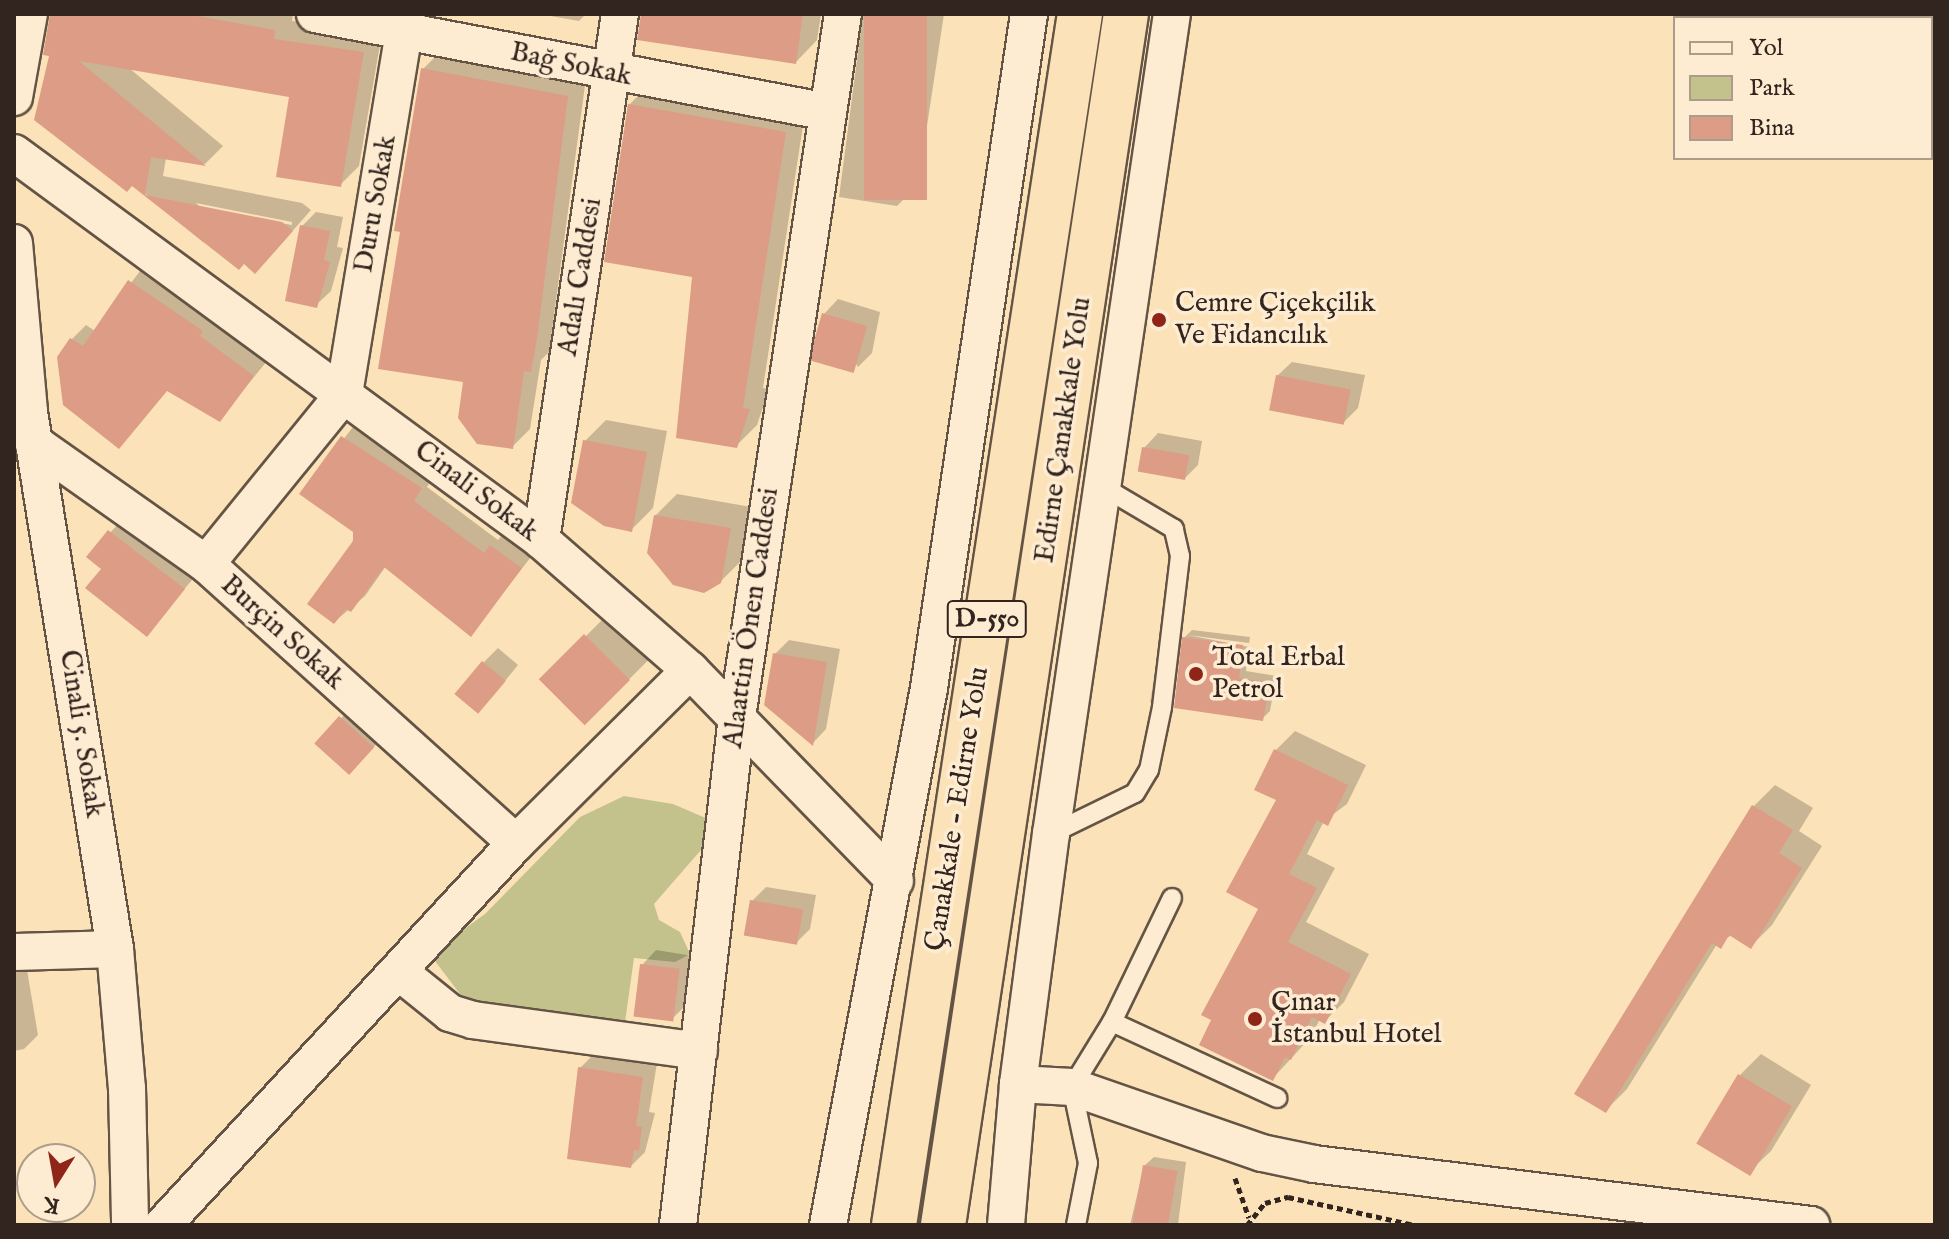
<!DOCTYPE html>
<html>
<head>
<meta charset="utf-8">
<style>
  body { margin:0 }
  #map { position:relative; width:1949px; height:1239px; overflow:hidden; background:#fce2b9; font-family:"IM FELL English",serif }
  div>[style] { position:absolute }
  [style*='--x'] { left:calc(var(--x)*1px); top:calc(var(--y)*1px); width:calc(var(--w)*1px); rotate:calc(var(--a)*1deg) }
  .green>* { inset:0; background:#c3c28c }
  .shadow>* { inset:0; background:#0003; transform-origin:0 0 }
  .building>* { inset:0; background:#dd9c85; transform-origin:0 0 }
  .path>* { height:5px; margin-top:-2.5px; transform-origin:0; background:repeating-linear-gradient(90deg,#32241e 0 6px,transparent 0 10px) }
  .roads { filter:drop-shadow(2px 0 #645445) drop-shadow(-2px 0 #645445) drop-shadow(0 2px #645445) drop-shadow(0 -2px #645445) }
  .service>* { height:18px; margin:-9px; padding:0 9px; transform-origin:9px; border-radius:9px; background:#fdecd2 }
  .minor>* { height:36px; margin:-18px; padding:0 18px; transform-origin:18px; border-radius:18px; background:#fdecd2 }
  .trunk>* { height:44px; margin:-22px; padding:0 22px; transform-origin:22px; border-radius:22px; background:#fce2b9 }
  .dots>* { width:22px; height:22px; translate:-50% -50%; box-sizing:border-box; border:4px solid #fdecd2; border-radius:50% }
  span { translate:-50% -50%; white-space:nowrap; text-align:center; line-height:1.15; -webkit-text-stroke:7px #fdecd2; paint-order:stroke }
  .shield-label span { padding:2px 6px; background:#fdecd2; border:2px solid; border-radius:6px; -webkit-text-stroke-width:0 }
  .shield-label { font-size:26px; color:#32241e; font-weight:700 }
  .street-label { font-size:28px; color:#32241e }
  .poi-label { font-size:28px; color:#32241e }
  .left { translate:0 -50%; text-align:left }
  .frame { position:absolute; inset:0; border:16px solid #32241e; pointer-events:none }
  .legend { position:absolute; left:1673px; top:16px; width:260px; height:144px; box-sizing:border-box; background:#fdecd2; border:2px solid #ac9c8a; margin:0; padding:10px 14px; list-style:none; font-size:24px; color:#32241e }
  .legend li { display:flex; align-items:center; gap:16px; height:40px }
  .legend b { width:40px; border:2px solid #ac9c8a }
  .north { position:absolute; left:16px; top:1143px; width:80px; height:80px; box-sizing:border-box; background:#fdecd2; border:2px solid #ac9c8a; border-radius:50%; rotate:191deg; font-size:22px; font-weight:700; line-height:32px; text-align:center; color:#32241e }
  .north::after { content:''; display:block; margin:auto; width:28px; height:36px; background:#8f2418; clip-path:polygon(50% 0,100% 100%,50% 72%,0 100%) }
</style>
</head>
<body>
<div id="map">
  <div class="green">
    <div style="clip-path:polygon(624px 796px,673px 804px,708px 819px,701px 850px,654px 904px,659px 920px,680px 932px,690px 954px,675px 962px,634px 958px,625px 1022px,509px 1011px,463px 998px,435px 961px,449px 940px,485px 914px,580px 817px)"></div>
  </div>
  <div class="shadow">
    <div style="clip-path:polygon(evenodd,52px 14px,293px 14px,292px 21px,382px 33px,359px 166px,340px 185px,291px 96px,129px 68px,223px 146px,205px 164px,166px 158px,163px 176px,302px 203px,311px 210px,274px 252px,244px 261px,203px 242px,133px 184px,51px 54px,52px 14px,196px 203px,292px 222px,292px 225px,201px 208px,196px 203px)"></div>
    <div style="clip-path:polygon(539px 14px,586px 14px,579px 21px)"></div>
    <div style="clip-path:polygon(643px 14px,821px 14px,817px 40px,796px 62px)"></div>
    <div style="clip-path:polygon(863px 14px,944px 14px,918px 185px,897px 206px,839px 197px)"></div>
    <div style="clip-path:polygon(441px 51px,586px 78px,549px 352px,541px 360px,530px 429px,512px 447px,466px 380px,402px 231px,423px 69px)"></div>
    <div style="clip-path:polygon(650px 84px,805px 112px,763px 388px,769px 389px,757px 425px,736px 446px,694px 275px,630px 104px)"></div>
    <div style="clip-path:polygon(316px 212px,343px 217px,337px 247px,343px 248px,331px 291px,316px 305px,302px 226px)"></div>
    <div style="clip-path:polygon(143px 267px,267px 361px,220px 419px,168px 389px,132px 432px,72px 339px,86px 325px,95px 331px)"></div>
    <div style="clip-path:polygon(838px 299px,880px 312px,872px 353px,858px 367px,824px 314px)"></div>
    <div style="clip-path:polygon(1292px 362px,1365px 375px,1358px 408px,1344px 422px,1277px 376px)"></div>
    <div style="clip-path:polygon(606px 420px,667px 431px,653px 508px,631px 530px,585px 441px)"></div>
    <div style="clip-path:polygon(356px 423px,435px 473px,427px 487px,498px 540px,505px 532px,534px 553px,471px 634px,386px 566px,365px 596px,334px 622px,355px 531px,302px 493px)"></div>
    <div style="clip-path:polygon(1158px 433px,1202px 441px,1198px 465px,1184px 479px,1144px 448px)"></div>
    <div style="clip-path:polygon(677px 494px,751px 507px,742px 560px,720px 582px,655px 516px)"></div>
    <div style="clip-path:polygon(124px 517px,197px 574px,147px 634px,104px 569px,89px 557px)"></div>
    <div style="left:607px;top:615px;width:61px;height:92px;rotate:45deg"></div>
    <div style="clip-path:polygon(1192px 630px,1250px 637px,1249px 643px,1188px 635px,1249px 647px,1246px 671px,1276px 676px,1270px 711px,1262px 719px,1184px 638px)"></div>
    <div style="clip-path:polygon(1164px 631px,1156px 696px,1150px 703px,1161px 634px)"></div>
    <div style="clip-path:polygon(789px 640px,840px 649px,826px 729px,813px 743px,775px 654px)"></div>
    <div style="clip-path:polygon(498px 648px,518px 665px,492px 697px,484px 662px)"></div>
    <div style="clip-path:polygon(355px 703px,387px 732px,364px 758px,318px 744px)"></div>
    <div style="clip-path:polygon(1295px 731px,1366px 765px,1347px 804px,1324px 821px,1307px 854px,1335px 868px,1306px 922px,1369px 954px,1344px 1002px,1325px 1021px,1320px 1019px,1310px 1038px,1273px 1078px,1261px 909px,1279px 799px,1276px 750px)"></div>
    <div style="clip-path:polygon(1775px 785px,1813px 808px,1799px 831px,1822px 846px,1772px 925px,1751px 946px,1732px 935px,1717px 944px,1627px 1089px,1605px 1111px,1754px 806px)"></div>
    <div style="clip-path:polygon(766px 887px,816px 895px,810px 929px,796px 943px,752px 901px)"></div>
    <div style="clip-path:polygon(656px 950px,693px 956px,685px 1006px,671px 1020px,642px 965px)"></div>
    <div style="clip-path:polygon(26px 964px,38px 1035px,24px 1049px,14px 1051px,14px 967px)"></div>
    <div style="clip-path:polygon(594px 1054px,657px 1063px,649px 1112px,655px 1113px,645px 1152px,631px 1166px,580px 1068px)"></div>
    <div style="clip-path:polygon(1761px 1054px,1811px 1085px,1771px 1151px,1749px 1172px,1740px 1075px)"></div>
    <div style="clip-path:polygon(1154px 1157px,1186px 1162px,1178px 1225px,1130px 1225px,1144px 1166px)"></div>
  </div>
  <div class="building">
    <div style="clip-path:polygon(50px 14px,186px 14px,275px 30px,274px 39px,364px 52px,341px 187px,276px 177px,289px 97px,79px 61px,206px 166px,151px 157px,145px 195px,282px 222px,293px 231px,255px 274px,244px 264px,239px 270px,132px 186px,127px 192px,34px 120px,49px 56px,43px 55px)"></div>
    <div style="clip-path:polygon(641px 14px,803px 14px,796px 64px,637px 40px)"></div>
    <div style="left:864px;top:14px;width:63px;height:186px"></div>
    <div style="clip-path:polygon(421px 68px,568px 96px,537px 338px,531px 372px,524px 371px,513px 449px,477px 444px,458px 418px,463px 382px,378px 369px,400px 232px,394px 231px)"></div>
    <div style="clip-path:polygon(628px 104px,786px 132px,743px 408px,750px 409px,737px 448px,676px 438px,692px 277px,604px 262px)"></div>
    <div style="clip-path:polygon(300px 225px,330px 231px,324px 260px,330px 262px,317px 308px,285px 301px)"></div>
    <div style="clip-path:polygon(128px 280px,203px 331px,200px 336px,254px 376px,220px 422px,167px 391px,119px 449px,63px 405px,57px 357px,70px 338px,83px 346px)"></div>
    <div style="left:822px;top:313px;width:47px;height:49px;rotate:16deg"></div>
    <div style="left:1276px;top:375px;width:76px;height:36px;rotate:11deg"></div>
    <div style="clip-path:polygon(341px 436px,422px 488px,414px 501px,484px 553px,490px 545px,522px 568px,471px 637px,384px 567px,351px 612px,346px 609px,334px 624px,307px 604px,353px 541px,353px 532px,299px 494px)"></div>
    <div style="clip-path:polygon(583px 440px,647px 452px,632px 532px,604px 526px,571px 503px)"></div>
    <div style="left:1142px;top:447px;width:48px;height:25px;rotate:10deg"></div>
    <div style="clip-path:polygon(654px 515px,731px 528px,721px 583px,704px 593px,673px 585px,647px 553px)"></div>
    <div style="clip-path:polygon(108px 530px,185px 589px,147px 637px,85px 588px,101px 569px,86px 557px)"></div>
    <div style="left:584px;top:634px;width:65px;height:64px;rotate:45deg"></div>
    <div style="clip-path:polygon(1182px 637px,1243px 645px,1239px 678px,1270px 683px,1263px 721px,1174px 708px)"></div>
    <div style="clip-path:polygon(773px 653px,827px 662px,813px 746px,764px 705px)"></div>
    <div style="left:482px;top:661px;width:31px;height:43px;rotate:40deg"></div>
    <div style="left:339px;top:716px;width:47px;height:37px;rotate:42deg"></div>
    <div style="clip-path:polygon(1274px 749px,1348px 785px,1328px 826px,1317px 820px,1289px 874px,1317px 888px,1288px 942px,1351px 974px,1325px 1024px,1312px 1017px,1291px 1060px,1285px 1057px,1273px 1081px,1199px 1045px,1211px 1020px,1201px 1015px,1258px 909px,1226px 892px,1276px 800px,1254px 790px)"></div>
    <div style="clip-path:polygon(1752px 805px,1793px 830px,1779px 853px,1802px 868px,1751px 949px,1729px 935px,1721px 949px,1712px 943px,1606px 1113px,1574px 1094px)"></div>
    <div style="left:750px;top:900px;width:54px;height:36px;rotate:10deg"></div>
    <div style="left:640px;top:964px;width:40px;height:53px;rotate:7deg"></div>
    <div style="clip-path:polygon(578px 1067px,643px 1077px,636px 1126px,642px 1127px,639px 1151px,634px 1150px,631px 1168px,567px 1159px)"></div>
    <div style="left:1738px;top:1074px;width:63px;height:81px;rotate:31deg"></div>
    <div style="left:1143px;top:1165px;width:35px;height:61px;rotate:10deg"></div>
  </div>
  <div class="path">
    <div style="--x:1235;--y:1178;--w:42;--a:70.7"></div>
    <div style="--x:1247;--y:1225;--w:28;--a:-51"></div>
    <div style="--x:1265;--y:1203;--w:24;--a:-15"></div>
    <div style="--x:1288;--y:1197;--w:129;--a:12.5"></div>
  </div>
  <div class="roads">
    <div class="service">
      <div style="--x:1051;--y:834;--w:93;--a:-26"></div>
      <div style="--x:1135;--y:793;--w:27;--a:-59"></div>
      <div style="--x:1149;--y:770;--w:64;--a:-78.3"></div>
      <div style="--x:1162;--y:707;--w:152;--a:-83.2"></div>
      <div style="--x:1180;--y:556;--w:28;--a:-103"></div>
      <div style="--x:1174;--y:529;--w:86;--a:-149.3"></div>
      <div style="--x:1172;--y:898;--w:138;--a:115.8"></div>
      <div style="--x:1112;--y:1022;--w:182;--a:24.7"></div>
      <div style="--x:1076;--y:1225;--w:63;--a:-79"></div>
      <div style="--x:1088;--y:1163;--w:78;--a:-101.9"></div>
      <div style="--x:1072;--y:1087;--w:76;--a:-58.4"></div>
    </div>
    <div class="minor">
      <div style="--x:315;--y:14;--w:522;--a:10.82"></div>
      <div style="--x:14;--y:97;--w:84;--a:-79.8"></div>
      <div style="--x:14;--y:153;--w:654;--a:36.29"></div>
      <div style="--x:541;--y:540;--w:198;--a:41.1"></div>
      <div style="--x:690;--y:670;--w:294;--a:45.8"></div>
      <div style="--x:14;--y:243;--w:170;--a:84.9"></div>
      <div style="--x:29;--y:412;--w:544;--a:80.9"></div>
      <div style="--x:115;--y:949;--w:140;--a:85.1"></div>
      <div style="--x:127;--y:1088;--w:137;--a:88.7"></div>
      <div style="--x:33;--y:442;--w:212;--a:35.2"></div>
      <div style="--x:206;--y:564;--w:417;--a:42"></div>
      <div style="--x:541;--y:540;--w:532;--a:-81.46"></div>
      <div style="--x:206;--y:564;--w:219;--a:-50.9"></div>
      <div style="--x:344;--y:394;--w:385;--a:-80.6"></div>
      <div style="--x:14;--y:952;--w:101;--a:-1.7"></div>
      <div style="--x:398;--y:971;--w:67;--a:38.9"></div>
      <div style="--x:450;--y:1013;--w:24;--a:17"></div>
      <div style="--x:473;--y:1020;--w:228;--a:7.8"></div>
      <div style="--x:1018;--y:1084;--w:54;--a:3.2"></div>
      <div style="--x:1072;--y:1087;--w:201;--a:19.2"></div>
      <div style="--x:1262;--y:1153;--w:53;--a:11.9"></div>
      <div style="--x:1314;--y:1164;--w:501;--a:7"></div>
      <div style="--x:163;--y:1225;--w:520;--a:-47.26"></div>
      <div style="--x:516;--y:843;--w:245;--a:-44.8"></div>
      <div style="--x:678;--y:1225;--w:511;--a:-83.38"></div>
      <div style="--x:737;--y:717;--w:711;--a:-81.43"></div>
      <div style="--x:828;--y:1225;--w:546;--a:-79.35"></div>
      <div style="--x:929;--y:688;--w:681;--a:-81.56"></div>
      <div style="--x:1006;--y:1225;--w:142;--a:-85.1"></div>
      <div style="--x:1018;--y:1084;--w:252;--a:-82.5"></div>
      <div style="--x:1051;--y:834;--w:829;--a:-81.61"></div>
    </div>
    <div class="trunk">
      <div style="--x:894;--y:1225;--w:1225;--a:-81.27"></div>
      <div style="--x:943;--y:1225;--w:1225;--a:-81.41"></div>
    </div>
  </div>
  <div class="dots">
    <div style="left:1159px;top:320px;background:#8f2418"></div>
    <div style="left:1196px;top:674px;background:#8f2418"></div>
    <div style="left:1255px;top:1019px;background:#8f2418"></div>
  </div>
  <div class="shield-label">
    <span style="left:987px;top:619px">D-550</span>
  </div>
  <div class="street-label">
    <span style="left:571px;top:65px;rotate:12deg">Bağ Sokak</span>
    <span style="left:376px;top:204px;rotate:-80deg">Duru Sokak</span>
    <span style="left:581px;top:277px;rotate:-81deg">Adalı Caddesi</span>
    <span style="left:1064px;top:430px;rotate:-82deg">Edirne Çanakkale Yolu</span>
    <span style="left:476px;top:492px;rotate:37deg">Cinali Sokak</span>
    <span style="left:752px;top:618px;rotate:-82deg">Alaattin Önen Caddesi</span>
    <span style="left:282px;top:633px;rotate:42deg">Burçin Sokak</span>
    <span style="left:81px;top:734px;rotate:81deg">Cinali 5. Sokak</span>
    <span style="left:958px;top:809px;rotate:-81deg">Çanakkale - Edirne Yolu</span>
  </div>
  <div class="poi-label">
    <span class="left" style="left:1175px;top:320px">Cemre Çiçekçilik<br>Ve Fidancılık</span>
    <span class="left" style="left:1212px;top:674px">Total Erbal<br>Petrol</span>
    <span class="left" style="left:1271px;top:1019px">Çınar<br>İstanbul Hotel</span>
  </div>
  <div class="frame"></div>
  <ul class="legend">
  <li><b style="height:10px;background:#fdecd2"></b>Yol</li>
  <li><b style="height:22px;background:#c3c28c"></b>Park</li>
  <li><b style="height:22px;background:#dd9c85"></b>Bina</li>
  </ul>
  <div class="north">K</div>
</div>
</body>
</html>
